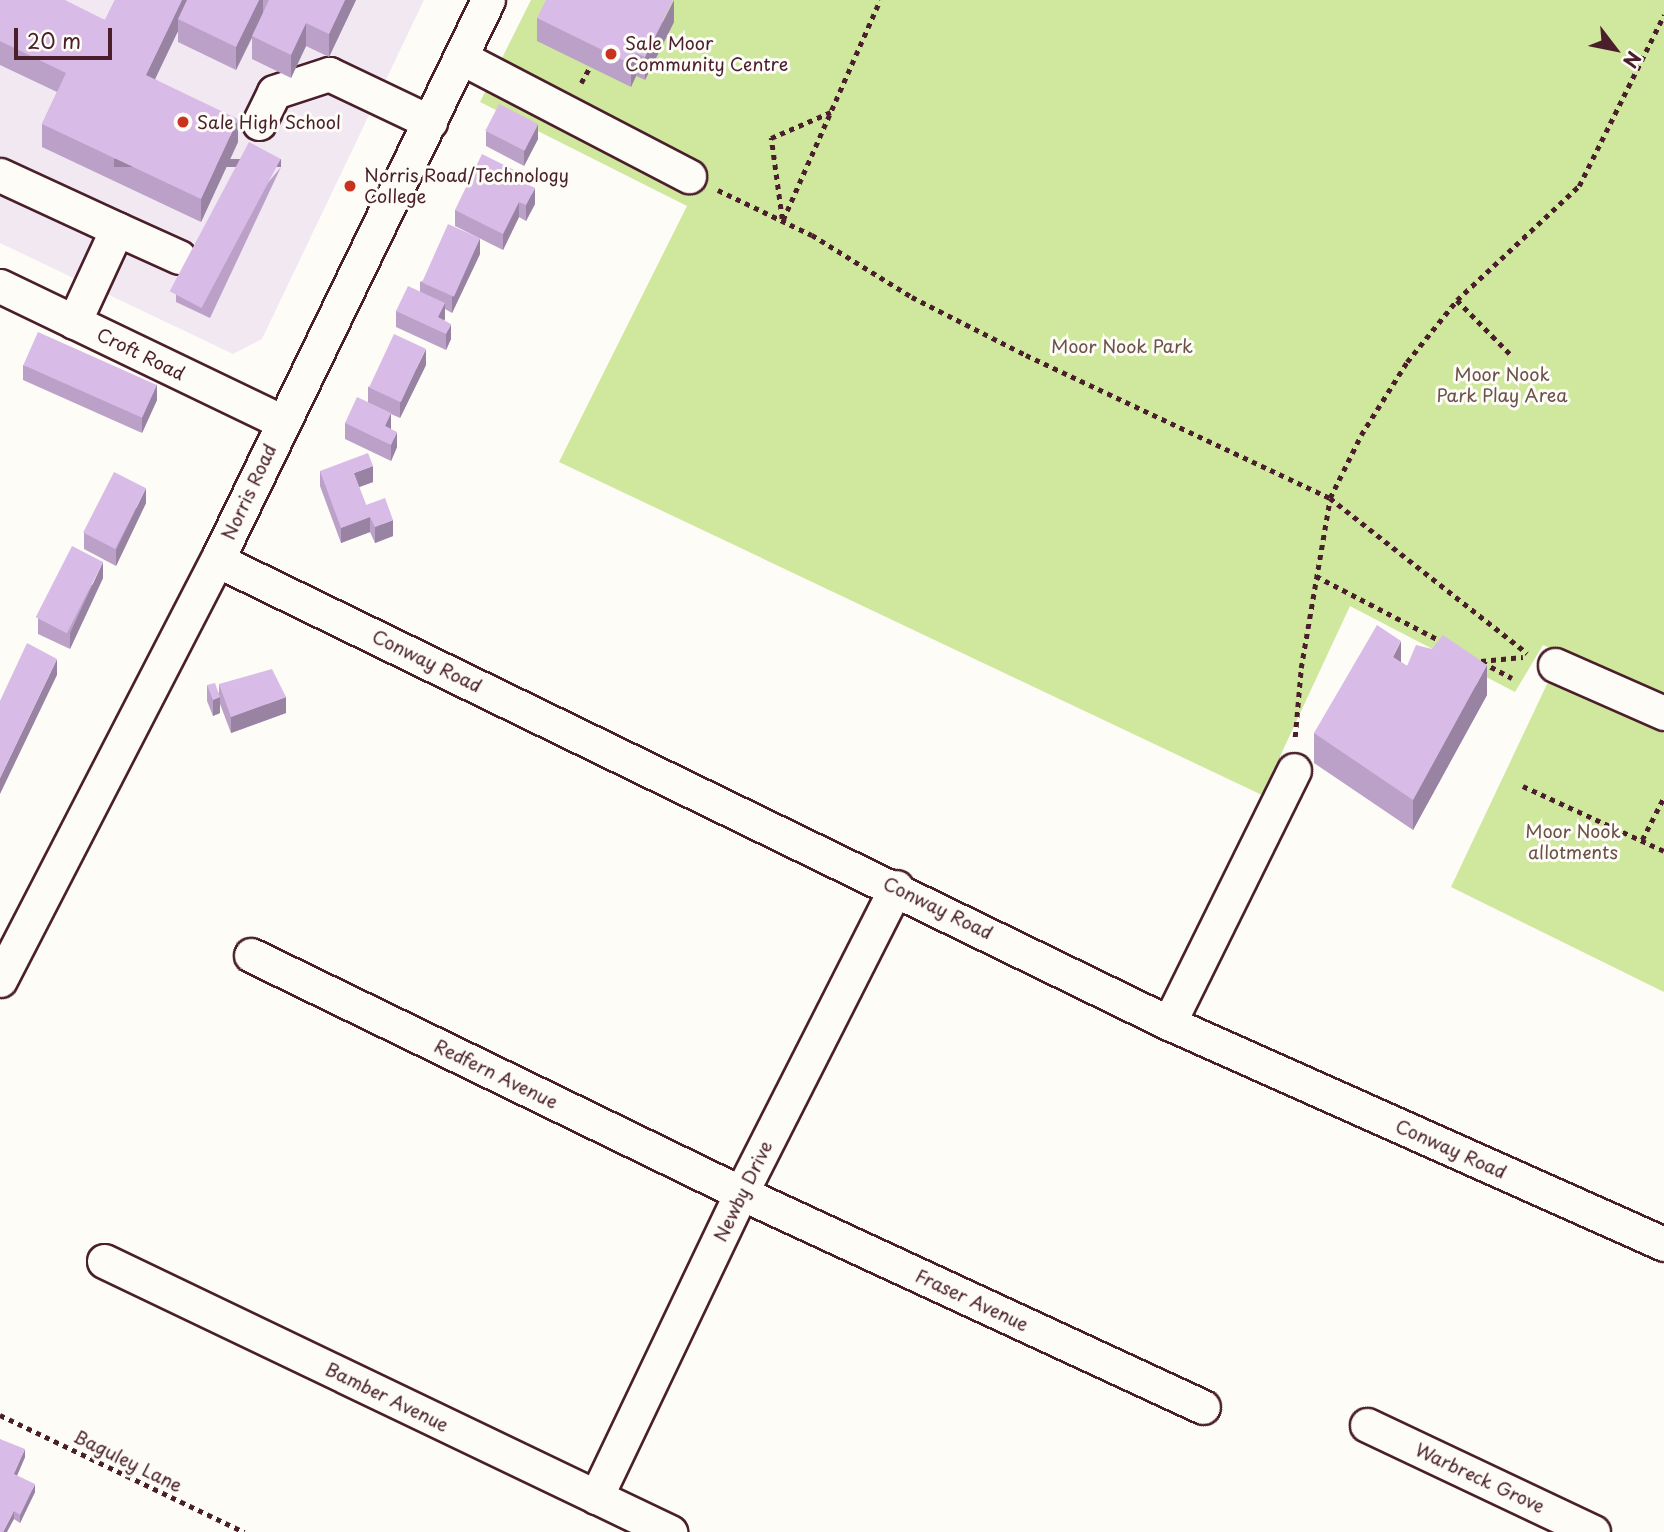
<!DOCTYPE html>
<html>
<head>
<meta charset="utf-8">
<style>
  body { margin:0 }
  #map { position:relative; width:1664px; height:1532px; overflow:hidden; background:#fdfcf7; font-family:"Playpen Sans",sans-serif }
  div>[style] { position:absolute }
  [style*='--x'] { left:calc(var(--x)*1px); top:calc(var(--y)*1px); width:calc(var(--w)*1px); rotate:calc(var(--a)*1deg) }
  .built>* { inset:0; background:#f2e8f2 }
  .green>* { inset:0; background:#cfe89d }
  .path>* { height:4.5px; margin-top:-2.25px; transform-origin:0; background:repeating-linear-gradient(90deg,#4a1f2b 0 5px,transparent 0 10px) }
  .roads { filter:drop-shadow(2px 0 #4a1f2b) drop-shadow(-2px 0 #4a1f2b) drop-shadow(0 2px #4a1f2b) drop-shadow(0 -2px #4a1f2b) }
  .minor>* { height:33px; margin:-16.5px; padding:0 16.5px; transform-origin:16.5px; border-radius:16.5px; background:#fdfcf7 }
  .wall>* { inset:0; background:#bba1c8 }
  .shaded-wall>* { inset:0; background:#9883a2; transform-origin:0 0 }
  .building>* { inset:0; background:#d9bbe8; transform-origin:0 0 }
  .dots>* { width:19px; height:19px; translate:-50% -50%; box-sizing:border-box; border:4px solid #fdfcf7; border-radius:50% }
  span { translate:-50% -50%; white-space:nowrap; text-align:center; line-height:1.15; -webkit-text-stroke:6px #fdfcf7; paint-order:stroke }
  .poi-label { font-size:18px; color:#4a1f2b }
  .left { translate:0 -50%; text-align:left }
  .park-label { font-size:18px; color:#6b5148 }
  .street-label { font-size:18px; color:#4a1f2b }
  .north { position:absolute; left:1580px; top:14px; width:70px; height:70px; -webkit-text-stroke:5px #fdfcf7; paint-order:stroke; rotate:122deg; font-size:19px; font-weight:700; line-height:28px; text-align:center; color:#4a1f2b }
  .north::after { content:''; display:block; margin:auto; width:24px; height:32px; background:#4a1f2b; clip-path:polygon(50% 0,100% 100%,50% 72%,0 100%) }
  .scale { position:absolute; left:14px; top:28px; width:98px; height:32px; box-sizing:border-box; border:4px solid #4a1f2b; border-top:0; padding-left:9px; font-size:21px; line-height:24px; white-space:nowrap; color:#4a1f2b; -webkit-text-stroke:5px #fdfcf7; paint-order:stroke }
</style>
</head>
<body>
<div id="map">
  <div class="built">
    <div style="clip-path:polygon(0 0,424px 0,262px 339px,233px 354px,0 243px)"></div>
  </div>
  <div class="green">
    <div style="clip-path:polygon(531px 0,1664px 0,1664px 698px,1543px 645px,1515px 692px,1350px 606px,1262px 795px,559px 462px,687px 206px,480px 102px)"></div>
    <div style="clip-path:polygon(1548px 682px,1664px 733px,1664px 992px,1451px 887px)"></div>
  </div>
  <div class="path">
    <div style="--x:581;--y:83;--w:18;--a:-61"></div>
    <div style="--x:718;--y:190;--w:104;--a:25.6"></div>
    <div style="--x:812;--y:235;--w:118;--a:31.8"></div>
    <div style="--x:912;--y:297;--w:128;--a:27"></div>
    <div style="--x:1026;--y:355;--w:336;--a:25.2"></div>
    <div style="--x:1330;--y:498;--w:251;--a:38.2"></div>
    <div style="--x:782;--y:219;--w:82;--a:-97.7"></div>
    <div style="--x:771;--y:138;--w:65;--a:-23.4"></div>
    <div style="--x:783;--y:220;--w:240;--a:-66.2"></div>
    <div style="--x:1457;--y:300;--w:78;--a:45.5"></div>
    <div style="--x:1316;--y:576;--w:143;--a:27.5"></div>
    <div style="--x:1481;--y:661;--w:42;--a:-5.4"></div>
    <div style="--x:1482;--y:662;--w:34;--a:28"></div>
    <div style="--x:1295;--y:737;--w:69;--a:-85"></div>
    <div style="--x:1301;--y:668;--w:172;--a:-80.3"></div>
    <div style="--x:1330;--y:498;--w:70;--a:-63.8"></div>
    <div style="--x:1361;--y:435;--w:86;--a:-57.8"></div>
    <div style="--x:1407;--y:362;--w:80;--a:-51.1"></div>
    <div style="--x:1457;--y:300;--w:167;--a:-43.1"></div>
    <div style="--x:1579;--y:186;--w:191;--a:-63.6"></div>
    <div style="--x:1523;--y:786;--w:155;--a:24.7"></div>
    <div style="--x:1642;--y:840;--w:48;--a:-62.9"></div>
    <div style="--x:0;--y:1415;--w:271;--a:25.6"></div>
  </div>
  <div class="roads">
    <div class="minor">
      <div style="--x:462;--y:58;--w:256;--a:27.5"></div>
      <div style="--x:259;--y:123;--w:34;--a:-64"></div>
      <div style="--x:274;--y:92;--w:58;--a:-18.1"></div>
      <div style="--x:329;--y:74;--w:112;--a:25.4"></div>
      <div style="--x:0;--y:175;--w:129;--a:24.8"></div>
      <div style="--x:0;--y:286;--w:313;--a:25.7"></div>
      <div style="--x:74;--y:322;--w:102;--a:-65.2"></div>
      <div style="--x:117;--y:229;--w:68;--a:24.3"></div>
      <div style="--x:217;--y:560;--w:1059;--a:25.94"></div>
      <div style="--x:1169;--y:1023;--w:542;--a:24.06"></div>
      <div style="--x:1555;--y:665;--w:119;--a:23.8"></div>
      <div style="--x:251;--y:955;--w:545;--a:25.91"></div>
      <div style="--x:741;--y:1193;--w:509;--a:24.85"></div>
      <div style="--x:0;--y:980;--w:473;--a:-62.7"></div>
      <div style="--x:217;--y:560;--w:622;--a:-64.18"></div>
      <div style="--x:1169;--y:1023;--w:282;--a:-63.7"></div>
      <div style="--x:104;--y:1261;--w:628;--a:25.59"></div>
      <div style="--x:1367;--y:1425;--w:250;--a:25.3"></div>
      <div style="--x:596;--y:1497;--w:337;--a:-64.5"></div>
      <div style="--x:741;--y:1193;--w:343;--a:-63.1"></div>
    </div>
  </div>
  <div class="wall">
    <div style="clip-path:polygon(0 0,105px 20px,115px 0,356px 0,329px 57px,306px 46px,291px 78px,252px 59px,252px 38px,236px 70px,178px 42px,178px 31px,155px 79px,238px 142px,201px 222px,42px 147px,42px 124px,57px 92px,0 65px)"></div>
    <div style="clip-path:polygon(537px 18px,674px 22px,645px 80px,636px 76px,631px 87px,537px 41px)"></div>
    <div style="clip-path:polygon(486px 131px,538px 139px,524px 166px,486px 146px)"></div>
    <div style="clip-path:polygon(281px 167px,210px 318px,176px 302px,176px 294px)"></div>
    <div style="clip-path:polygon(530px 186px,535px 204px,526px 221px,519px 217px,503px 250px,455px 226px,455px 210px)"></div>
    <div style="clip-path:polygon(480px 254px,452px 313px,445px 309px,444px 320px,451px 339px,446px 350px,396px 327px,396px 311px,420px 292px,420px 282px)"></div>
    <div style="clip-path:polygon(23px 365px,157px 400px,142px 433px,23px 380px)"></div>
    <div style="clip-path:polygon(426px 365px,400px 418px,391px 414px,391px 429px,397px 447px,391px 461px,345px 439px,345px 423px,368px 402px,368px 387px)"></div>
    <div style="clip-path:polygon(320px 471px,373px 482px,359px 487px,366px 505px,393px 536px,375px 543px,370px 532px,341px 543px,320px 486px)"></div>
    <div style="clip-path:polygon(146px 503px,116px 566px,84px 549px,84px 533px)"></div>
    <div style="clip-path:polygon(103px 578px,70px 649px,38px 634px,38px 618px)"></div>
    <div style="clip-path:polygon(1432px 649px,1487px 695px,1413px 830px,1314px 763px,1314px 733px,1401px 662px,1407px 666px)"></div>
    <div style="clip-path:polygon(219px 684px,286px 713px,231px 733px,220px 704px,220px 713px,213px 716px,207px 701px,207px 685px,219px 693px)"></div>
    <div style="clip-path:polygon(0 1439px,25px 1457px,17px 1476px,35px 1492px,20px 1523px,14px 1519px)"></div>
  </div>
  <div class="shaded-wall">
    <div style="clip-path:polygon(182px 0,193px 0,178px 19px,178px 31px,146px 98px,146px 75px)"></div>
    <div style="clip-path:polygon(259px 0,263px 0,263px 14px,236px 70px,236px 47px)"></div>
    <div style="clip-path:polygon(345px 0,356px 0,329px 57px,329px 34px)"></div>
    <div style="clip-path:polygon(674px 0,674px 22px,645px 80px,645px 57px)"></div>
    <div style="clip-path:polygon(306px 23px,306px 46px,291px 78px,291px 55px)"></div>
    <div style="clip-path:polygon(636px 53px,636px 76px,631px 87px,631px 64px)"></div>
    <div style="clip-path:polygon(238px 119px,238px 142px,201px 222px,201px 199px)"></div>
    <div style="clip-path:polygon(538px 124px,538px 139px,524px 166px,524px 150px)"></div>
    <div style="left:281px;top:159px;width:8px;height:167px;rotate:90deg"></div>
    <div style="clip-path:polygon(535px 188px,535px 204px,526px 221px,526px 205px)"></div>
    <div style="clip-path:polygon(519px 202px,519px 217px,503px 250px,503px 234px)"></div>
    <div style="clip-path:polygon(480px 238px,480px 254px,452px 313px,452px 297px)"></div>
    <div style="clip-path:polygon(445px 303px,445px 319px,439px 331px,438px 317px)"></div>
    <div style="clip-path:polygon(451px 324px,451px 339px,446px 350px,446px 334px)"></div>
    <div style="clip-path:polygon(426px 349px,426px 365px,400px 418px,400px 402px)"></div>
    <div style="clip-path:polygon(157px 384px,157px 400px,142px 433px,142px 417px)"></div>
    <div style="clip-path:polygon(391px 413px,391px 429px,385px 426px)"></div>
    <div style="clip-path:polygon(397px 432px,397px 447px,391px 461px,391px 445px)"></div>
    <div style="clip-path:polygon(373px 466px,373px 482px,354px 489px,354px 473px)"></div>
    <div style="clip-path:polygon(146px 488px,146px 503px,116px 566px,116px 550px)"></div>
    <div style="clip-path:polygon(370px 517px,370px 532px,341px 543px,341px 528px)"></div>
    <div style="clip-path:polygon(393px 520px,393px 536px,375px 543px,375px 527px)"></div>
    <div style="clip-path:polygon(103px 562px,103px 578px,70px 649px,70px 633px)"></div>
    <div style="clip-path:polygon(1401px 641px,1401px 671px,1393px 657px)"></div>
    <div style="clip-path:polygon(57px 659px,57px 675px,0 794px,0 778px)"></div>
    <div style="clip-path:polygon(1487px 665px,1487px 695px,1413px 830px,1413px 800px)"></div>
    <div style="clip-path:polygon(220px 697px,220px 713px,213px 716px,213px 700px)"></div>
    <div style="clip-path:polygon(286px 697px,286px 713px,231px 733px,231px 717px)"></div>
    <div style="clip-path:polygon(25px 1449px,25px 1457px,14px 1482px,14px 1474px)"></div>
    <div style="clip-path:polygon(35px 1484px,35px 1492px,20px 1523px,20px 1515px)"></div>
    <div style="clip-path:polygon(14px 1511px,14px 1519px,7px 1532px,3px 1532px)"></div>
  </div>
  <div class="building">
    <div style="clip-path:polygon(0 0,65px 0,105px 20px,115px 0,182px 0,146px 75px,238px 119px,201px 199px,42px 124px,66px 73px,0 41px)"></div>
    <div style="clip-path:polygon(187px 0,259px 0,236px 47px,178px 19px)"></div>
    <div style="clip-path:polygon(269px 0,345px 0,329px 34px,306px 23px,291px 55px,252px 36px)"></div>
    <div style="clip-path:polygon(546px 0,673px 0,645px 57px,636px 53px,631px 64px,537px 18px)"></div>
    <div style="left:499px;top:104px;width:44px;height:30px;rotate:27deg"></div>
    <div style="left:249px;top:142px;width:36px;height:169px;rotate:28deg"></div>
    <div style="clip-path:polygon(482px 154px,530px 178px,527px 184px,535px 188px,526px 205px,519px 202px,503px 234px,455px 210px)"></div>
    <div style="left:448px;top:224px;width:35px;height:64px;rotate:24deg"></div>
    <div style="clip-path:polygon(408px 286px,445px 303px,438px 317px,451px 324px,446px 334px,396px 311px)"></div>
    <div style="left:38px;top:332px;width:130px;height:36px;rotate:24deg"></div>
    <div style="left:394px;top:334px;width:35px;height:59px;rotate:25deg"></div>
    <div style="clip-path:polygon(357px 397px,391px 413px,385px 426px,397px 432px,391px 445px,345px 423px)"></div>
    <div style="clip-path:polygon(368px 453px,373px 466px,354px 473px,366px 505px,385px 498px,393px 520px,375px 527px,370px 517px,341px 528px,320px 471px)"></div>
    <div style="left:114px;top:472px;width:36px;height:68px;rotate:27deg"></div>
    <div style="left:72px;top:546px;width:35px;height:80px;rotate:27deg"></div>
    <div style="clip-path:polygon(1377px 625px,1401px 641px,1393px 657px,1407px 666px,1416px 645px,1432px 649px,1443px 635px,1487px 665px,1413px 800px,1314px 733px)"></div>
    <div style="clip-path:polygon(27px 643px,57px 659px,0 778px,0 701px)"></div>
    <div style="clip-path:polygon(272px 669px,286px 697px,231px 717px,219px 684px)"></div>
    <div style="clip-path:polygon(215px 683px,220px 697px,213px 700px,207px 685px)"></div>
    <div style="clip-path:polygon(0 1439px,25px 1449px,14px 1474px,35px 1484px,20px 1515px,14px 1511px,3px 1532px,0 1532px)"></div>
  </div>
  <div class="dots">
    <div style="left:611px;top:54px;background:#c8321e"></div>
    <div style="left:183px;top:122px;background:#c8321e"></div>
    <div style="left:350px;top:186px;background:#c8321e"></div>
  </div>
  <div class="poi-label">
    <span class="left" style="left:625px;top:54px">Sale Moor<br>Community Centre</span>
    <span class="left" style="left:197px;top:122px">Sale High School</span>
    <span class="left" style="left:364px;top:186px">Norris Road/Technology<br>College</span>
  </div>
  <div class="park-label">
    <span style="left:1122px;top:346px">Moor Nook Park</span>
    <span style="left:1502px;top:385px">Moor Nook<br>Park Play Area</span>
    <span style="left:1573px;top:842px">Moor Nook<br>allotments</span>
  </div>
  <div class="street-label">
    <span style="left:141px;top:354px;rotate:26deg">Croft Road</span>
    <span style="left:249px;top:492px;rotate:-65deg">Norris Road</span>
    <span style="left:427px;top:661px;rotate:26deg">Conway Road</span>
    <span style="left:938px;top:908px;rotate:26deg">Conway Road</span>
    <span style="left:496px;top:1074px;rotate:26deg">Redfern Avenue</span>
    <span style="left:1451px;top:1149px;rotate:24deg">Conway Road</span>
    <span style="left:743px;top:1191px;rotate:-64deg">Newby Drive</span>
    <span style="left:972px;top:1300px;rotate:25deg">Fraser Avenue</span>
    <span style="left:387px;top:1397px;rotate:26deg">Bamber Avenue</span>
    <span style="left:128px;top:1461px;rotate:26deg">Baguley Lane</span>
    <span style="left:1480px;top:1478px;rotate:25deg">Warbreck Grove</span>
  </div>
  <div class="north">N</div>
  <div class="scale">20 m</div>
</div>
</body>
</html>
